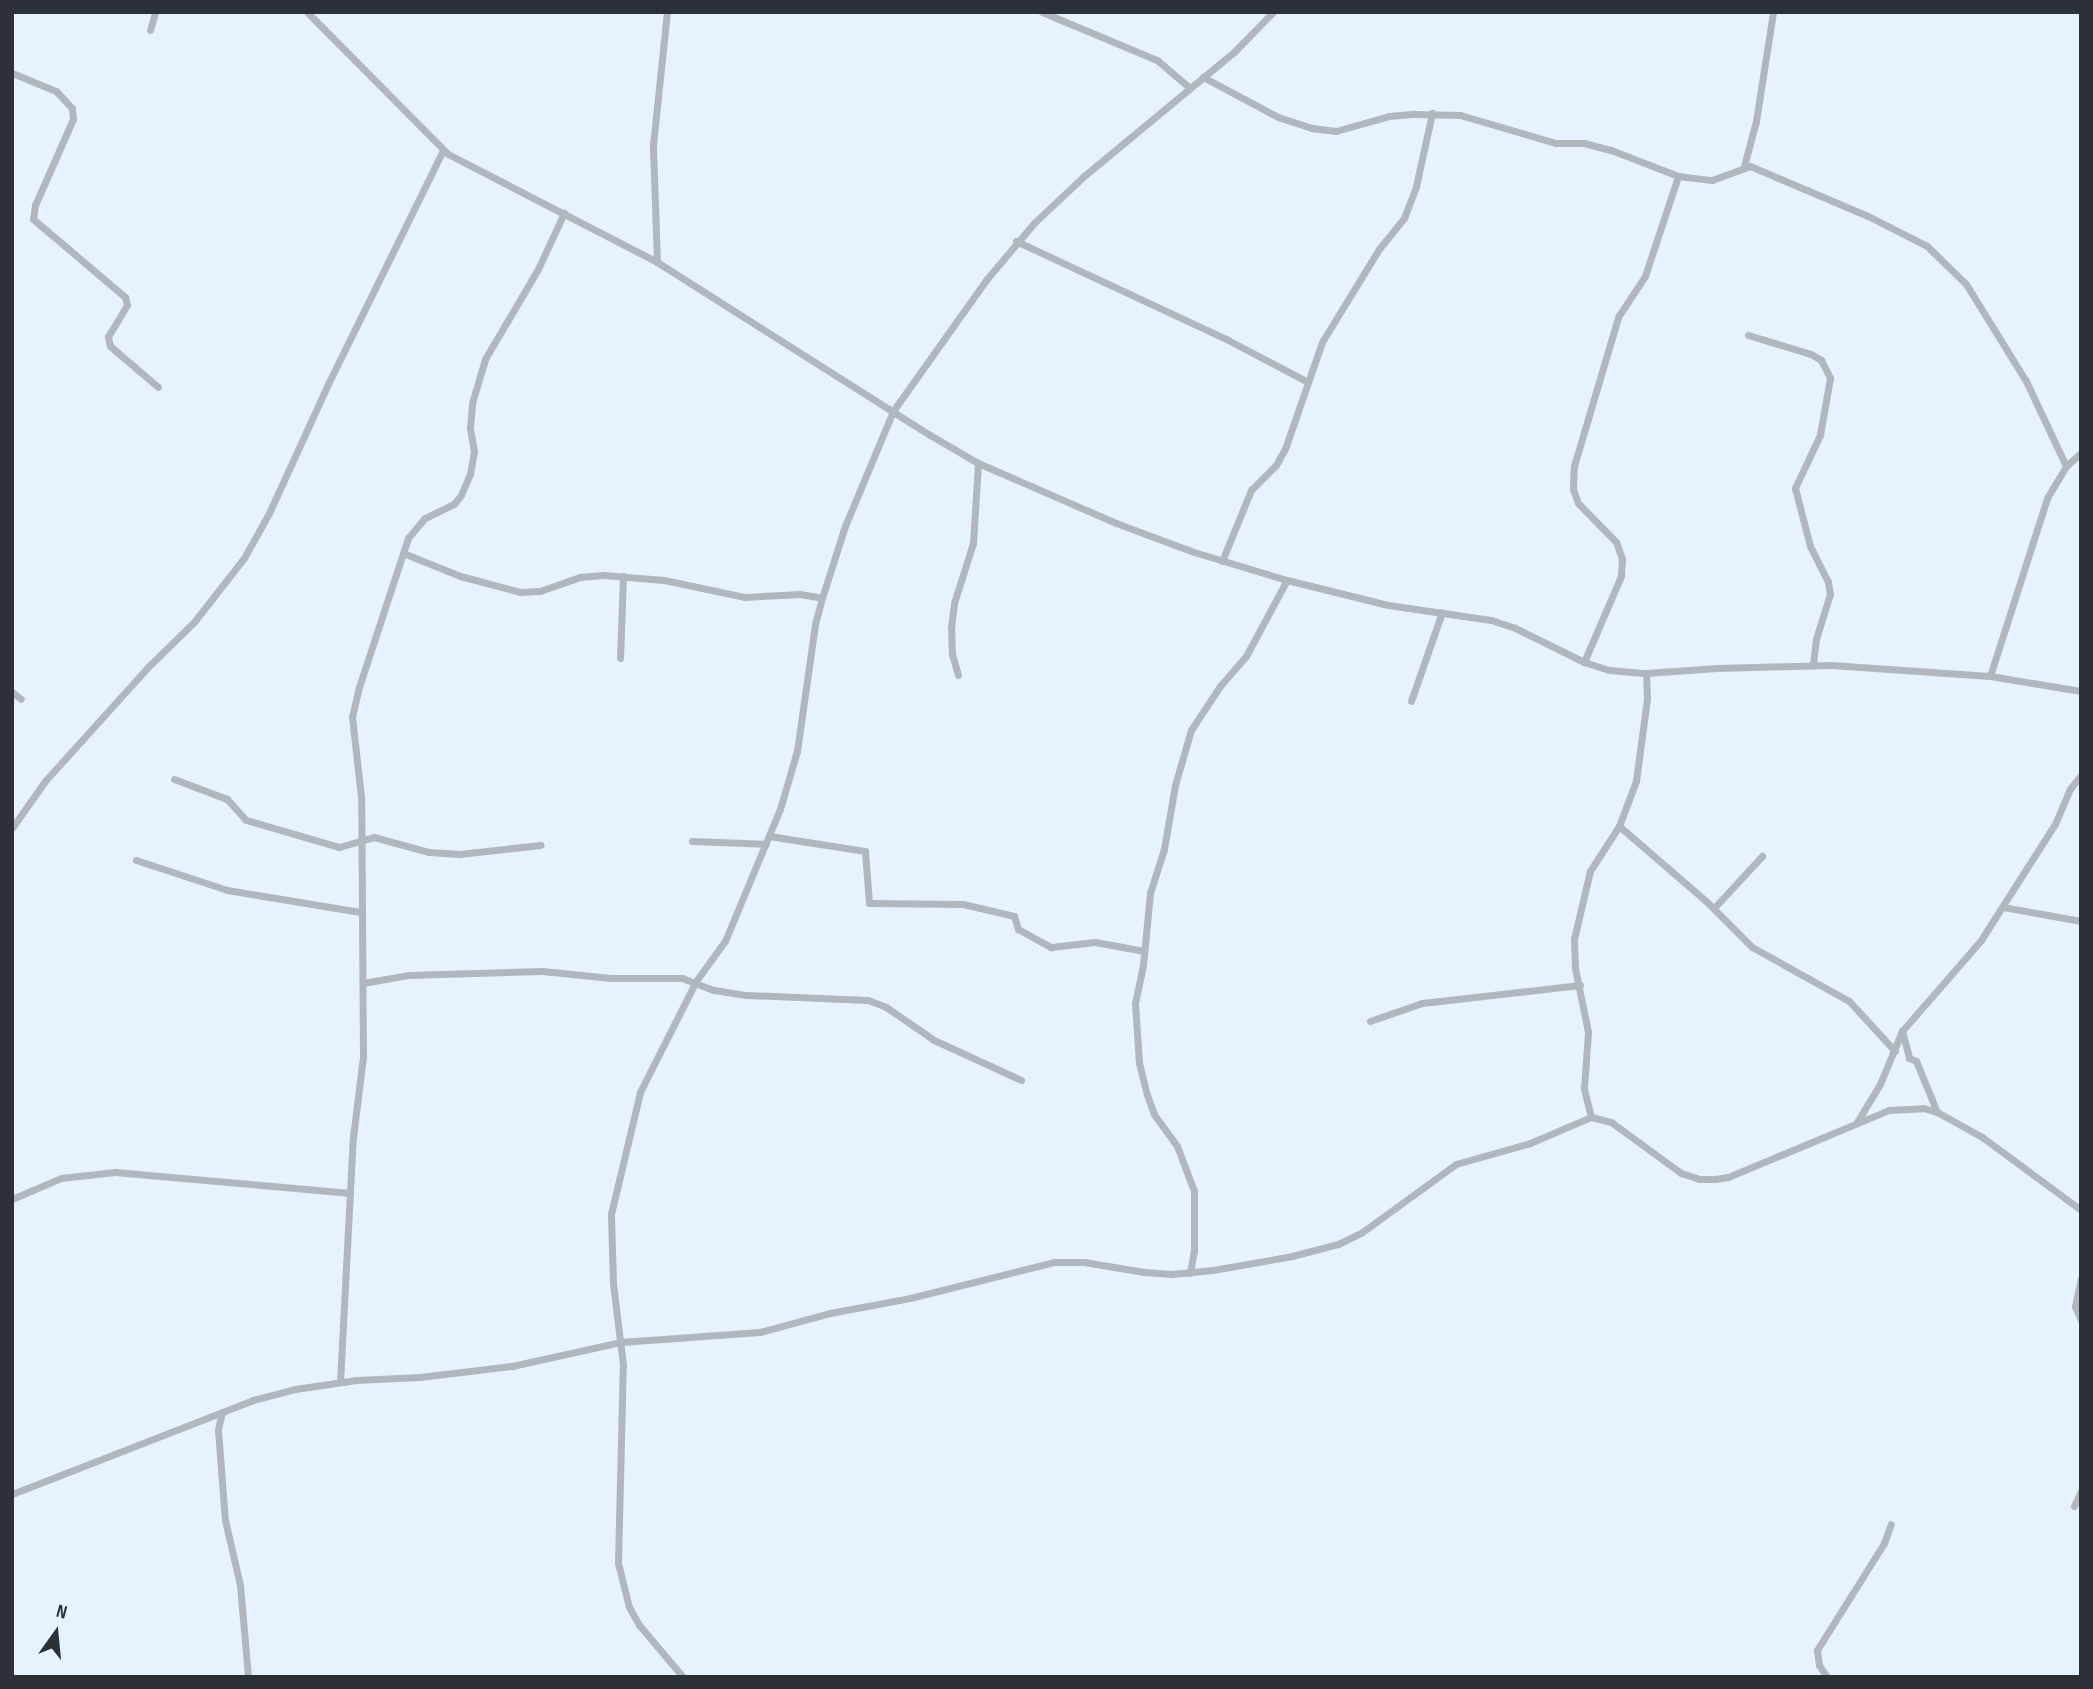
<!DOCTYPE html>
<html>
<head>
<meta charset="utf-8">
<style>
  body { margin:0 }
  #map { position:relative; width:2093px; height:1689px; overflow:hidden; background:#e6f3ff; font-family:"Sofia Sans Condensed",sans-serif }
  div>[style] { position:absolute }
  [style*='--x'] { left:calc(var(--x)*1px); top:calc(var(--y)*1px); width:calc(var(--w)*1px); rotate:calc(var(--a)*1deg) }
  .street>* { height:7px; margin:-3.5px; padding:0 3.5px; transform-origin:3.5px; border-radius:3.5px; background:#b1b7be }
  span { translate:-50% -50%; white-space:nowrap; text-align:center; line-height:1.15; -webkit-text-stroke:5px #e6f3ff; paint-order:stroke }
  .frame { position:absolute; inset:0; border:14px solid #2b3137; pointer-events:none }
  .north { position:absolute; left:21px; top:1598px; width:70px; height:70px; -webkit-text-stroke:5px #e6f3ff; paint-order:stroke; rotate:15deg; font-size:19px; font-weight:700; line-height:28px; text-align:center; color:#2b3137 }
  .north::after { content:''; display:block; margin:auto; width:24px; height:32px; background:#2b3137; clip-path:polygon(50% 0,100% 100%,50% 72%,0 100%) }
</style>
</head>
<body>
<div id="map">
  <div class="street">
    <div style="--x:307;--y:12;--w:200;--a:45.2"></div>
    <div style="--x:448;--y:154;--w:235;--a:27.3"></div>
    <div style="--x:657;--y:262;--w:323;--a:32.4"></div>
    <div style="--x:930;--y:435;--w:56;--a:30.3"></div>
    <div style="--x:978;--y:463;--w:150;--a:23.5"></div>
    <div style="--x:1116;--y:523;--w:83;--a:20.4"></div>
    <div style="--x:1194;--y:552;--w:97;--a:16.8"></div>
    <div style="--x:1287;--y:580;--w:104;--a:13.9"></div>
    <div style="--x:1388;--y:605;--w:104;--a:8.3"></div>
    <div style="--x:1491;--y:620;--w:25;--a:18"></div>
    <div style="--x:1515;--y:628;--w:77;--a:26.2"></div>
    <div style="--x:1584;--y:662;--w:26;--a:18"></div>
    <div style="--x:1609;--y:670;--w:37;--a:5"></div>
    <div style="--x:1646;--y:673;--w:71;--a:-4"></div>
    <div style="--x:1717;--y:668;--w:114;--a:-1.5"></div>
    <div style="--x:1831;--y:665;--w:159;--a:4"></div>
    <div style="--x:1990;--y:676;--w:92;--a:9.4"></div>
    <div style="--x:1042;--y:12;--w:125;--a:22.7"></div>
    <div style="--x:1157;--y:60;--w:43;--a:40.3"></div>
    <div style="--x:150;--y:30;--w:19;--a:-74"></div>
    <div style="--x:12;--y:73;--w:48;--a:22.2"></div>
    <div style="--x:56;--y:91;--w:23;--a:47"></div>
    <div style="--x:72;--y:108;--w:11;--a:85"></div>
    <div style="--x:73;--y:119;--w:94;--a:113.8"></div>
    <div style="--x:35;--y:205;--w:14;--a:98"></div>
    <div style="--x:33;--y:219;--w:121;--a:40.3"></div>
    <div style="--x:125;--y:297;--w:8;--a:76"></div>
    <div style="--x:127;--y:305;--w:37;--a:121"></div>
    <div style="--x:108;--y:337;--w:9;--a:77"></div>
    <div style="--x:110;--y:346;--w:63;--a:40.5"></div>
    <div style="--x:1203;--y:77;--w:85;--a:28.1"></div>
    <div style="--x:1278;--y:117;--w:36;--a:18"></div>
    <div style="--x:1312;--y:128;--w:24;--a:7"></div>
    <div style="--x:1336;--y:131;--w:55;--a:-15.8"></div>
    <div style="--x:1389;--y:116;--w:25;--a:-5"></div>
    <div style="--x:1414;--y:114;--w:46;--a:1.2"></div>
    <div style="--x:1460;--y:115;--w:100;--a:16.3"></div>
    <div style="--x:1556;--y:143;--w:28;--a:0"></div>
    <div style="--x:1584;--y:143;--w:28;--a:15"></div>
    <div style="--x:1611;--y:150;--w:72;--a:21.2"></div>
    <div style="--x:1678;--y:176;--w:34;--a:7"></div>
    <div style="--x:1712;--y:180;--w:40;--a:-20.2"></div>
    <div style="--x:1750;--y:166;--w:128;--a:23"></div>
    <div style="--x:1868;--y:216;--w:66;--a:27"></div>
    <div style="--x:1927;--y:246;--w:54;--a:44.3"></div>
    <div style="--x:1966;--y:284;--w:114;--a:58.3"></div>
    <div style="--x:2026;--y:381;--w:94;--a:64.8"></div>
    <div style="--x:1744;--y:166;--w:47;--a:-75.1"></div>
    <div style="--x:1756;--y:121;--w:110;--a:-81.1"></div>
    <div style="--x:1016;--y:241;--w:234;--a:25"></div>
    <div style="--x:1228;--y:340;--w:90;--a:27.7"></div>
    <div style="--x:657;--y:262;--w:117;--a:-92"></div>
    <div style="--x:653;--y:145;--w:134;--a:-84"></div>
    <div style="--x:1748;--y:335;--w:66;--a:16.8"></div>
    <div style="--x:1811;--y:354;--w:12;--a:31"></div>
    <div style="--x:1821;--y:360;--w:20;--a:63"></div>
    <div style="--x:1830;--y:378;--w:58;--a:100"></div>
    <div style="--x:1820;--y:435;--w:59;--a:115.3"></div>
    <div style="--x:1795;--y:488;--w:60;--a:75.5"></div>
    <div style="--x:1810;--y:546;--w:40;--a:63.4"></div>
    <div style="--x:1828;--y:582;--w:12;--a:81"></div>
    <div style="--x:1830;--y:594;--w:47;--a:107.3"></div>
    <div style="--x:1816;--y:639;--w:26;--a:97"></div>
    <div style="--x:403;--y:553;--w:61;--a:22"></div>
    <div style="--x:460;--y:576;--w:62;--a:14.9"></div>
    <div style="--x:520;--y:592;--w:20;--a:-3"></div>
    <div style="--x:540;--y:591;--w:42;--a:-19.3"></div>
    <div style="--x:580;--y:577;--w:23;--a:-5"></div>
    <div style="--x:603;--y:575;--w:61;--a:4.7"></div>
    <div style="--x:664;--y:580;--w:83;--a:11.9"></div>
    <div style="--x:745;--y:597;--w:55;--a:-3.1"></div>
    <div style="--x:800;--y:594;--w:22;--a:10"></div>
    <div style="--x:1222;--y:561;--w:77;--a:-67.8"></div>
    <div style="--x:1251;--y:490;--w:35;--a:-45"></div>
    <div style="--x:1276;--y:465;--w:18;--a:-61"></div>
    <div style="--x:1285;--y:449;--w:113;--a:-70.9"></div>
    <div style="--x:1322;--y:342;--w:109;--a:-58.5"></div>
    <div style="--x:1379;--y:249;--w:40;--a:-51"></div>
    <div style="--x:1404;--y:218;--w:34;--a:-69"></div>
    <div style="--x:1416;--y:186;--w:75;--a:-77.6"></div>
    <div style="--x:620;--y:658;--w:82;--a:-87.9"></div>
    <div style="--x:1584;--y:662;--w:94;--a:-66.7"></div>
    <div style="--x:1621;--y:576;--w:17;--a:-87"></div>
    <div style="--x:1622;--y:559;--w:18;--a:-109"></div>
    <div style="--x:1616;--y:542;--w:54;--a:-134.3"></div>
    <div style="--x:1578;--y:503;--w:15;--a:-110"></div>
    <div style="--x:1573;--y:489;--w:23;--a:-88"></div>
    <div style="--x:1574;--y:466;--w:155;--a:-73.5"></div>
    <div style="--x:1618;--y:317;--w:49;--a:-56.6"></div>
    <div style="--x:1645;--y:276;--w:105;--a:-71.7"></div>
    <div style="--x:958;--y:675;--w:22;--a:-106"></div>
    <div style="--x:952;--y:654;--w:26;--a:-92"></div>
    <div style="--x:951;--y:628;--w:25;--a:-83"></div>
    <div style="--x:954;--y:603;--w:63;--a:-72.4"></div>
    <div style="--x:973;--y:543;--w:80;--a:-86.4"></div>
    <div style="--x:1990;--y:676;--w:187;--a:-72.2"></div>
    <div style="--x:2047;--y:498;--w:37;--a:-59"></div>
    <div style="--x:2066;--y:466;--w:20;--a:-41"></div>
    <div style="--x:12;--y:692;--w:11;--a:38"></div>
    <div style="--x:1411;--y:701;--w:94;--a:-70.8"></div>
    <div style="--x:174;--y:779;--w:57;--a:20.7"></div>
    <div style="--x:227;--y:799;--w:28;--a:48"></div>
    <div style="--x:246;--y:820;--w:97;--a:16.2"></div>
    <div style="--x:339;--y:847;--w:36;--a:-16"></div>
    <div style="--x:374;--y:837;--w:57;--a:15.3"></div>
    <div style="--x:429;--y:852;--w:30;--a:4"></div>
    <div style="--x:459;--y:854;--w:82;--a:-6.3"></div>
    <div style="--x:1619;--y:826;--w:115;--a:40.8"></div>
    <div style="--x:1706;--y:901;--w:65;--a:45"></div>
    <div style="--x:1752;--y:947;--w:111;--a:29.1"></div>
    <div style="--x:1849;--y:1001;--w:68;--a:47.4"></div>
    <div style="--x:12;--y:828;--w:57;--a:-54.9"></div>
    <div style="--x:45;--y:781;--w:155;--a:-47.9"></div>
    <div style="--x:149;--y:666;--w:63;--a:-44.4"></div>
    <div style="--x:194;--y:622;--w:81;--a:-52"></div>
    <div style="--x:244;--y:558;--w:51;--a:-60.9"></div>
    <div style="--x:269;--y:513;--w:142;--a:-65.4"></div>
    <div style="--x:328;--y:384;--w:261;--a:-63.8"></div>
    <div style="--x:769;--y:836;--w:97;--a:8.9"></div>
    <div style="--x:865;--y:851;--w:52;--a:85.6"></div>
    <div style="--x:869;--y:903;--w:94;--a:0.6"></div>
    <div style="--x:963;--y:904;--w:52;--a:13.2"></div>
    <div style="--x:1014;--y:916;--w:14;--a:73"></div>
    <div style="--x:1018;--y:929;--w:38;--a:29"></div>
    <div style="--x:1051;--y:947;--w:44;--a:-6.5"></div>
    <div style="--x:1095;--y:942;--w:50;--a:10.4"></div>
    <div style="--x:692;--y:841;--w:74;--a:2.3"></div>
    <div style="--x:136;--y:860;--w:96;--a:18.2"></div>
    <div style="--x:227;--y:890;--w:135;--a:9.4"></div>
    <div style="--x:2003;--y:907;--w:79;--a:10.2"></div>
    <div style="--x:1714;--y:908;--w:71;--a:-47.3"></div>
    <div style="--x:363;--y:983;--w:47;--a:-9.9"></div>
    <div style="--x:409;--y:975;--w:133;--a:-1.7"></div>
    <div style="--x:542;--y:971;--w:69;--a:5.8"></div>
    <div style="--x:611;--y:978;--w:71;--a:0"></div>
    <div style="--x:682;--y:978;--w:34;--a:21"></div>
    <div style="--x:714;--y:990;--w:33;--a:9"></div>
    <div style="--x:747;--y:995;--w:121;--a:2.4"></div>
    <div style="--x:868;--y:1000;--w:19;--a:21"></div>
    <div style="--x:886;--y:1007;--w:58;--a:34.5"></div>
    <div style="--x:934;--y:1040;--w:96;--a:24.7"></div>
    <div style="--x:1370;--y:1021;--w:55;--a:-19.1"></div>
    <div style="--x:1422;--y:1003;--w:159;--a:-6.5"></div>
    <div style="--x:1902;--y:1031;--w:28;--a:75"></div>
    <div style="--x:1909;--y:1058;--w:8;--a:23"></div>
    <div style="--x:1916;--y:1061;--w:55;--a:67.6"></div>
    <div style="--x:1591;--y:1117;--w:30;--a:-104"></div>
    <div style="--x:1584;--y:1088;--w:56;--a:-85.9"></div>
    <div style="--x:1588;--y:1032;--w:65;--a:-101.5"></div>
    <div style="--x:1575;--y:968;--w:29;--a:-92"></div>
    <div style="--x:1574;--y:939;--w:70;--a:-76.8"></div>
    <div style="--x:1590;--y:871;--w:54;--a:-57.2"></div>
    <div style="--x:1619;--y:826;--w:48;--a:-69.3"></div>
    <div style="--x:1636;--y:781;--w:83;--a:-82.4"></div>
    <div style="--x:1647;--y:699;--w:26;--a:-92"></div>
    <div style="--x:1857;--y:1122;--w:44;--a:-58.8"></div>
    <div style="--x:1880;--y:1084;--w:57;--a:-67.5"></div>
    <div style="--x:1902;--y:1031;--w:121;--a:-49"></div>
    <div style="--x:1981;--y:940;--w:138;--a:-57.5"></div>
    <div style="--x:2055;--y:824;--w:38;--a:-67"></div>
    <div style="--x:2070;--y:789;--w:18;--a:-52"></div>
    <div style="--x:12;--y:1199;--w:53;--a:-23.2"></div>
    <div style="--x:61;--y:1178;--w:54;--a:-6.3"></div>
    <div style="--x:115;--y:1172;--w:236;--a:5.1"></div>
    <div style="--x:1190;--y:1273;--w:22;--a:-80"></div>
    <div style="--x:1194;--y:1251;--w:60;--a:-90"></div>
    <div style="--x:1194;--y:1191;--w:48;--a:-110.7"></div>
    <div style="--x:1177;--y:1146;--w:39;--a:-126"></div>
    <div style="--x:1154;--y:1114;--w:20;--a:-110"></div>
    <div style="--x:1147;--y:1095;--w:33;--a:-104"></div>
    <div style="--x:1139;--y:1063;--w:60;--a:-93.8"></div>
    <div style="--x:1135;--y:1003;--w:39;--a:-78"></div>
    <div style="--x:1143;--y:965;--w:72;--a:-84.4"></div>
    <div style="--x:1150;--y:893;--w:46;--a:-72.3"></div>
    <div style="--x:1164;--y:849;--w:65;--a:-80.2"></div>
    <div style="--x:1175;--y:785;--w:57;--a:-73.8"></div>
    <div style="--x:1191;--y:730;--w:53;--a:-56.6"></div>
    <div style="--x:1220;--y:686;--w:40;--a:-49"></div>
    <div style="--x:1246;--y:656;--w:86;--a:-61.7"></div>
    <div style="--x:2081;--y:1278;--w:29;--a:102"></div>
    <div style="--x:2075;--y:1306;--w:15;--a:67"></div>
    <div style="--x:340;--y:1382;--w:245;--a:-87"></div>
    <div style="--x:353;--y:1137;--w:81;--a:-82.9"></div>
    <div style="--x:363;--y:1057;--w:260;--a:-90.4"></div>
    <div style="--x:361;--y:797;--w:81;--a:-96.4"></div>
    <div style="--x:352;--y:717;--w:31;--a:-77"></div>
    <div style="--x:359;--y:687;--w:157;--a:-71.8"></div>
    <div style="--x:408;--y:538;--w:26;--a:-50"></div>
    <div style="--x:425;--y:518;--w:32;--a:-26"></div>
    <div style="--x:454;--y:504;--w:11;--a:-52"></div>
    <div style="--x:461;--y:495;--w:23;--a:-67"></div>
    <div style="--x:470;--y:474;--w:23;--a:-80"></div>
    <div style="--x:474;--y:451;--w:23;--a:-100"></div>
    <div style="--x:470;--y:428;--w:25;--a:-85"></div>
    <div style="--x:472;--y:403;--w:46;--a:-73.5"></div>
    <div style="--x:485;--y:359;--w:104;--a:-59.5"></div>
    <div style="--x:538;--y:269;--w:62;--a:-65.1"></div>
    <div style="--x:222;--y:1412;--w:18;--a:103"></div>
    <div style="--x:218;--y:1430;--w:90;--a:85.6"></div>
    <div style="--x:225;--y:1520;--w:67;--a:77"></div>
    <div style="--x:240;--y:1585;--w:92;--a:85"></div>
    <div style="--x:12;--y:1494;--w:259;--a:-21.3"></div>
    <div style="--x:253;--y:1400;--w:43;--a:-14.7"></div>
    <div style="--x:295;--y:1389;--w:62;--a:-8.4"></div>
    <div style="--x:356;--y:1380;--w:64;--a:-2.7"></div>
    <div style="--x:420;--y:1377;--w:93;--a:-6.8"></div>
    <div style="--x:512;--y:1366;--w:112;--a:-12.4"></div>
    <div style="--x:621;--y:1342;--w:139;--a:-4.1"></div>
    <div style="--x:760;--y:1332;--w:73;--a:-15.2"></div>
    <div style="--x:830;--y:1313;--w:81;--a:-10.6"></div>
    <div style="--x:910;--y:1298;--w:148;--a:-14"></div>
    <div style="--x:1054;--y:1262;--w:30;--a:0"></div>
    <div style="--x:1084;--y:1262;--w:61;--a:9.5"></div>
    <div style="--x:1144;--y:1272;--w:28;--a:4"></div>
    <div style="--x:1172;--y:1274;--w:41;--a:-5.6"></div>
    <div style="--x:1213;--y:1270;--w:80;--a:-10"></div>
    <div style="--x:1292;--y:1256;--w:48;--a:-14.6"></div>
    <div style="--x:1338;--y:1244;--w:25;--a:-26"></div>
    <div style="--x:1361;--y:1233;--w:117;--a:-36"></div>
    <div style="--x:1456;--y:1164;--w:77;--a:-15.8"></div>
    <div style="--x:1530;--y:1143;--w:66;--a:-23.1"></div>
    <div style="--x:1591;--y:1117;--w:21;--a:14"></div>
    <div style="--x:1611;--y:1122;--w:87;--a:36.1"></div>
    <div style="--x:1681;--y:1173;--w:19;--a:18"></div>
    <div style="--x:1699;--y:1179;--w:16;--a:0"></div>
    <div style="--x:1715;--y:1179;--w:13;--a:-9"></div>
    <div style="--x:1728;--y:1177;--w:174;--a:-22.6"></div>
    <div style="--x:1889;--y:1110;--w:34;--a:-3"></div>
    <div style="--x:1923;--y:1108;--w:15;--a:16"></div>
    <div style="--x:1937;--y:1112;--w:51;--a:29.1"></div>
    <div style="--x:1982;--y:1137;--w:123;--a:36.4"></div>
    <div style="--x:2074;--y:1506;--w:17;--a:-65"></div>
    <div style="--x:683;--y:1677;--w:68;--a:-130.2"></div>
    <div style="--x:639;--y:1625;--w:21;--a:-119"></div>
    <div style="--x:629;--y:1607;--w:45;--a:-104"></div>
    <div style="--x:618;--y:1563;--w:198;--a:-88.6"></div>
    <div style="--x:623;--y:1365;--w:83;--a:-97"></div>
    <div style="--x:613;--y:1283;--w:69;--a:-91.7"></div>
    <div style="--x:611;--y:1214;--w:125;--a:-76.6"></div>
    <div style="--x:640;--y:1092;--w:124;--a:-63.2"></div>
    <div style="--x:696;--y:981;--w:49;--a:-54.1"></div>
    <div style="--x:725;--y:941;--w:143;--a:-67.4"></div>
    <div style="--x:780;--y:809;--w:60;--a:-73.7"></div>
    <div style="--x:797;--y:751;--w:128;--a:-81.9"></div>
    <div style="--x:815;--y:624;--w:27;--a:-75"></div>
    <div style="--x:822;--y:598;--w:76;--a:-72.3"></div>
    <div style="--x:845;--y:526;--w:125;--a:-67.3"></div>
    <div style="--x:893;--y:411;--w:161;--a:-54.6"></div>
    <div style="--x:986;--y:280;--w:75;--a:-49.9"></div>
    <div style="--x:1034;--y:223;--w:69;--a:-43.2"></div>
    <div style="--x:1084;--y:176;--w:195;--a:-39.6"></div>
    <div style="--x:1234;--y:52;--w:56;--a:-45.7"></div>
    <div style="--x:1827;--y:1677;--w:14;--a:-124"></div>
    <div style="--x:1819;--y:1665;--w:15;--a:-98"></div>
    <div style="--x:1817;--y:1650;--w:126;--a:-57.9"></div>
    <div style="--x:1884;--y:1543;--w:20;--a:-70"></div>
  </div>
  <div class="frame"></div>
  <div class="north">N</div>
</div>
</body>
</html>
